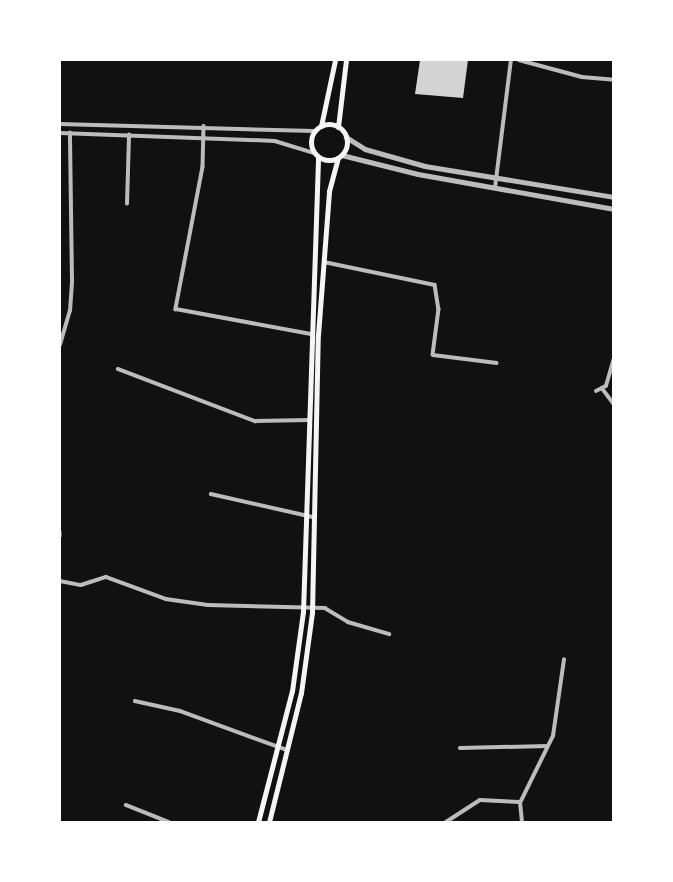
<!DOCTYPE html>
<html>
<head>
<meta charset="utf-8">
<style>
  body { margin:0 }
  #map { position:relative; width:673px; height:882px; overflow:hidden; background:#111; font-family:Ubuntu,sans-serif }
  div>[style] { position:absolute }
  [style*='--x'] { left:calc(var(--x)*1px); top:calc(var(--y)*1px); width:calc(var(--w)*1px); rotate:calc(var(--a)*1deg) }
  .building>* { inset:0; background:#d3d3d3 }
  .minor>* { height:3.5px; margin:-1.75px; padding:0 1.75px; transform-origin:1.75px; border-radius:1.75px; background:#bcbcbc }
  .tertiary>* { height:4.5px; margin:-2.25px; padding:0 2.25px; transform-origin:2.25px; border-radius:2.25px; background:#bcbcbc }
  .secondary>* { height:5px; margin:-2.5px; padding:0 2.5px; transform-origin:2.5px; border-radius:2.5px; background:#f5f5f5 }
  .secondary>.ring { margin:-2.5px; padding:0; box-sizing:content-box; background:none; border:5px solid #f5f5f5; border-radius:50% }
  span { translate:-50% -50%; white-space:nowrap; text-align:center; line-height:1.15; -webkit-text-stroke:5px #fff; paint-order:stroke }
  .frame { position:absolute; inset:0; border:61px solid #fff; pointer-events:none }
</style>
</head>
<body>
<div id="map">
  <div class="building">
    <div style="clip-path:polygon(420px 60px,468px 60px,463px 98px,415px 94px)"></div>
  </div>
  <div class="minor">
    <div style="--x:519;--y:60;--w:65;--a:15.1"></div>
    <div style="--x:582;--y:77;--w:32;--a:5"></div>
    <div style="--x:60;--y:124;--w:254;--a:1.6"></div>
    <div style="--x:204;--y:126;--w:41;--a:91.4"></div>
    <div style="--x:203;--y:167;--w:145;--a:100.8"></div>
    <div style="--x:176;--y:309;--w:137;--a:10.5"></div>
    <div style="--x:60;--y:133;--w:215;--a:2.1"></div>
    <div style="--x:275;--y:141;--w:41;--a:17.1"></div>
    <div style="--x:495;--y:188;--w:129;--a:-82.9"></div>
    <div style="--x:127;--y:204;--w:69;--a:-88.3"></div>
    <div style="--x:324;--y:262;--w:113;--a:11.7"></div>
    <div style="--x:435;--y:285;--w:24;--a:81"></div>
    <div style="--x:439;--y:309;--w:46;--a:97.4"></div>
    <div style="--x:433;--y:355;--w:64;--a:7.1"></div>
    <div style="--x:60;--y:345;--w:35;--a:-74"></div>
    <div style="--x:70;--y:311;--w:29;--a:-86"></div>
    <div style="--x:72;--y:282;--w:149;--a:-90.8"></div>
    <div style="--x:118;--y:369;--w:147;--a:20.8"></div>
    <div style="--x:255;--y:421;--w:55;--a:-1"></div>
    <div style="--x:602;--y:388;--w:20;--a:53"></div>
    <div style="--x:596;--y:391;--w:11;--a:-27"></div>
    <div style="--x:606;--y:386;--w:29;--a:-74"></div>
    <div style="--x:211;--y:494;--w:105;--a:12.7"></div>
    <div style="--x:60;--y:532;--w:4;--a:90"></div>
    <div style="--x:60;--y:581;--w:21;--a:11"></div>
    <div style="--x:81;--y:585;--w:26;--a:-18"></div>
    <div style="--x:106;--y:577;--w:64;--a:20.1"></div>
    <div style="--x:166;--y:599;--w:42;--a:8.1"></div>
    <div style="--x:208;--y:605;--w:117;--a:1.5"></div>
    <div style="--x:325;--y:608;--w:27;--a:31"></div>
    <div style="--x:348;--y:622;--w:43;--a:16.3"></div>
    <div style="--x:135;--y:701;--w:46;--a:12.5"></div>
    <div style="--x:180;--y:711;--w:114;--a:20"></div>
    <div style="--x:460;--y:748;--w:87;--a:-1.3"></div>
    <div style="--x:126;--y:805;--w:46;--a:21.6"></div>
    <div style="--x:446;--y:822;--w:40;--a:-32.9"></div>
    <div style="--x:480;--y:800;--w:39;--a:3"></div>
    <div style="--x:522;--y:822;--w:19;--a:-96"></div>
    <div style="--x:520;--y:803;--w:75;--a:-63.8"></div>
    <div style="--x:553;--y:736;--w:77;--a:-81.8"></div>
  </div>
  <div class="tertiary">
    <div style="--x:346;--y:137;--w:22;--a:32"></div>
    <div style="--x:365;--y:149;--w:62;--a:15.8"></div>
    <div style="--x:425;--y:166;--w:192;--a:9.3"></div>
    <div style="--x:342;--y:155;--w:78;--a:14"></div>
    <div style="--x:418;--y:174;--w:199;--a:10.1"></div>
  </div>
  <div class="secondary">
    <div class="ring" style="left:311px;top:124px;width:31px;height:31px"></div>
    <div style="--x:321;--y:126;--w:67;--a:-78"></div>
    <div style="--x:338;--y:127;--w:67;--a:-83.2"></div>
    <div style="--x:258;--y:822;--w:135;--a:-75.5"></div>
    <div style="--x:292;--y:691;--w:80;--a:-82.1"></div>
    <div style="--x:303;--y:612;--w:455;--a:-88.1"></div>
    <div style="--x:269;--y:822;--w:133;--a:-76.1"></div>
    <div style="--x:301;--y:693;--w:81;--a:-82.2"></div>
    <div style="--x:312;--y:613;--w:278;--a:-88.8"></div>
    <div style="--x:318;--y:335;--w:144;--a:-85.6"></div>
    <div style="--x:329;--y:191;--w:34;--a:-75"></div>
  </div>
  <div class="frame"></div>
</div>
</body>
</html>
